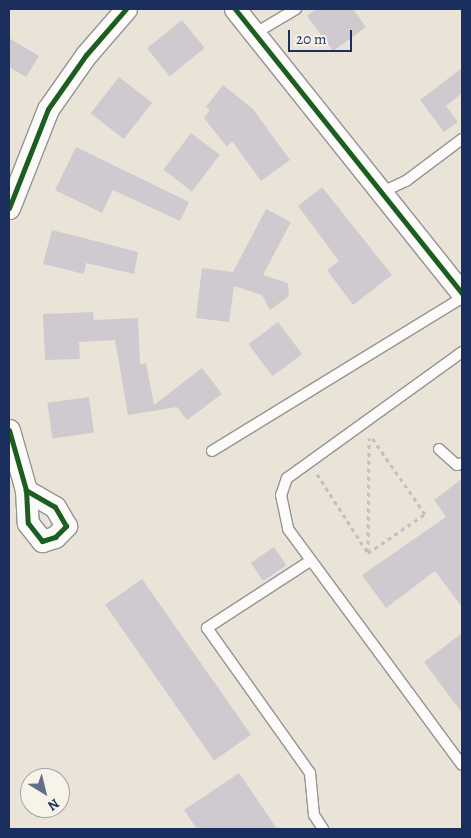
<!DOCTYPE html>
<html>
<head>
<meta charset="utf-8">
<style>
  body { margin:0 }
  #map { position:relative; width:471px; height:838px; overflow:hidden; background:#e9e4d7; font-family:Alegreya,serif }
  div>[style] { position:absolute }
  [style*='--x'] { left:calc(var(--x)*1px); top:calc(var(--y)*1px); width:calc(var(--w)*1px); rotate:calc(var(--a)*1deg) }
  .building>* { inset:0; background:#cfcacf; transform-origin:0 0 }
  .path>* { height:3px; margin-top:-1.5px; transform-origin:0; background:repeating-linear-gradient(90deg,#bfc0c3 0 4px,transparent 0 8px) }
  .roads { filter:drop-shadow(1px 0 #939494) drop-shadow(-1px 0 #939494) drop-shadow(0 1px #939494) drop-shadow(0 -1px #939494) }
  .lane>* { height:10px; margin:-5px; padding:0 5px; transform-origin:5px; border-radius:5px; background:#fcfbf9 }
  .street>* { height:21px; margin:-10.5px; padding:0 10.5px; transform-origin:10.5px; border-radius:10.5px; background:#fcfbf9 }
  .cycleway>* { height:5px; margin:-2.5px; padding:0 2.5px; transform-origin:2.5px; border-radius:2.5px; background:#1b5e20 }
  span { translate:-50% -50%; white-space:nowrap; text-align:center; line-height:1.15; -webkit-text-stroke:5px #f7f3e8; paint-order:stroke }
  .frame { position:absolute; inset:0; border:10px solid #1b2f5e; pointer-events:none }
  .north { position:absolute; left:20px; top:768px; width:50px; height:50px; box-sizing:border-box; background:#f7f3e8; border:1px solid #9fa5b1; border-radius:50%; rotate:144deg; font-size:14px; font-weight:700; line-height:20px; text-align:center; color:#1b2f5e }
  .north::after { content:''; display:block; margin:auto; width:18px; height:22px; background:#636e88; clip-path:polygon(50% 0,100% 100%,50% 72%,0 100%) }
  .scale { position:absolute; left:288px; top:30px; width:64px; height:22px; box-sizing:border-box; border:2px solid #1b2f5e; border-top:0; padding-left:6px; font-size:15px; line-height:18px; white-space:nowrap; color:#1b2f5e; -webkit-text-stroke:4px #f7f3e8; paint-order:stroke }
</style>
</head>
<body>
<div id="map">
  <div class="building">
    <div style="clip-path:polygon(316px 9px,353px 9px,366px 27px,333px 51px,307px 16px)"></div>
    <div style="left:182px;top:20px;width:36px;height:45px;rotate:51deg"></div>
    <div style="clip-path:polygon(9px 38px,39px 56px,26px 77px,9px 67px)"></div>
    <div style="clip-path:polygon(462px 68px,462px 93px,446px 106px,458px 122px,444px 132px,420px 100px)"></div>
    <div style="left:119px;top:77px;width:42px;height:46px;rotate:38deg"></div>
    <div style="clip-path:polygon(223px 85px,253px 109px,290px 160px,261px 181px,232px 141px,227px 147px,204px 118px,210px 110px,206px 107px)"></div>
    <div style="left:191px;top:133px;width:36px;height:46px;rotate:37deg"></div>
    <div style="clip-path:polygon(76px 147px,189px 202px,180px 221px,113px 190px,102px 213px,55px 190px)"></div>
    <div style="clip-path:polygon(322px 187px,392px 275px,353px 305px,327px 270px,339px 261px,298px 206px)"></div>
    <div style="clip-path:polygon(266px 209px,291px 222px,263px 275px,288px 283px,289px 296px,270px 310px,262px 295px,234px 286px,229px 322px,196px 318px,202px 268px,233px 272px)"></div>
    <div style="clip-path:polygon(52px 230px,138px 252px,134px 274px,86px 263px,84px 274px,43px 264px)"></div>
    <div style="clip-path:polygon(93px 312px,94px 320px,138px 318px,140px 364px,146px 363px,154px 405px,202px 368px,222px 394px,187px 420px,177px 407px,128px 415px,115px 340px,79px 342px,80px 359px,45px 360px,43px 314px)"></div>
    <div style="left:278px;top:322px;width:40px;height:37px;rotate:53deg"></div>
    <div style="left:89px;top:397px;width:36px;height:42px;rotate:82deg"></div>
    <div style="clip-path:polygon(462px 479px,462px 607px,435px 571px,386px 608px,362px 575px,446px 517px,434px 500px)"></div>
    <div style="left:274px;top:547px;width:22px;height:28px;rotate:56deg"></div>
    <div style="left:142px;top:579px;width:190px;height:45px;rotate:55deg"></div>
    <div style="clip-path:polygon(462px 633px,462px 713px,424px 662px)"></div>
    <div style="clip-path:polygon(239px 773px,277px 829px,197px 829px,184px 810px)"></div>
  </div>
  <div class="path">
    <div style="--x:317;--y:474;--w:94;--a:57.2"></div>
    <div style="--x:368;--y:552;--w:114;--a:-89.5"></div>
    <div style="--x:368;--y:553;--w:69;--a:-34.4"></div>
    <div style="--x:425;--y:514;--w:96;--a:-124.8"></div>
  </div>
  <div class="roads">
    <div class="lane">
      <div style="--x:254;--y:34;--w:49;--a:-30.8"></div>
      <div style="--x:380;--y:193;--w:29;--a:-25"></div>
      <div style="--x:406;--y:181;--w:70;--a:-36.9"></div>
      <div style="--x:462;--y:352;--w:216;--a:144.2"></div>
      <div style="--x:287;--y:478;--w:18;--a:109"></div>
      <div style="--x:281;--y:495;--w:35;--a:78"></div>
      <div style="--x:288;--y:529;--w:293;--a:53.6"></div>
      <div style="--x:439;--y:449;--w:24;--a:42"></div>
      <div style="--x:457;--y:465;--w:5;--a:-22"></div>
      <div style="--x:212;--y:451;--w:293;--a:-31.5"></div>
      <div style="--x:310;--y:561;--w:123;--a:147"></div>
      <div style="--x:207;--y:628;--w:178;--a:54.6"></div>
      <div style="--x:310;--y:773;--w:42;--a:84.6"></div>
      <div style="--x:314;--y:815;--w:17;--a:57"></div>
    </div>
    <div class="street">
      <div style="--x:235;--y:9;--w:364;--a:51.4"></div>
      <div style="--x:9;--y:208;--w:106;--a:-68.5"></div>
      <div style="--x:48;--y:109;--w:66;--a:-54.9"></div>
      <div style="--x:86;--y:55;--w:61;--a:-49"></div>
      <div style="--x:9;--y:430;--w:62;--a:74.2"></div>
      <div style="--x:26;--y:490;--w:33;--a:87"></div>
      <div style="--x:28;--y:523;--w:23;--a:52"></div>
      <div style="--x:42;--y:541;--w:14;--a:-17"></div>
      <div style="--x:55;--y:537;--w:16;--a:-45"></div>
      <div style="--x:66;--y:526;--w:22;--a:-120"></div>
      <div style="--x:55;--y:507;--w:34;--a:-150"></div>
    </div>
  </div>
  <div class="cycleway">
    <div style="--x:235;--y:9;--w:364;--a:51.4"></div>
    <div style="--x:9;--y:208;--w:106;--a:-68.5"></div>
    <div style="--x:48;--y:109;--w:66;--a:-54.9"></div>
    <div style="--x:86;--y:55;--w:61;--a:-49"></div>
    <div style="--x:9;--y:430;--w:62;--a:74.2"></div>
    <div style="--x:26;--y:490;--w:33;--a:87"></div>
    <div style="--x:28;--y:523;--w:23;--a:52"></div>
    <div style="--x:42;--y:541;--w:14;--a:-17"></div>
    <div style="--x:55;--y:537;--w:16;--a:-45"></div>
    <div style="--x:66;--y:526;--w:22;--a:-120"></div>
    <div style="--x:55;--y:507;--w:34;--a:-150"></div>
  </div>
  <div class="frame"></div>
  <div class="north">N</div>
  <div class="scale">20 m</div>
</div>
</body>
</html>
